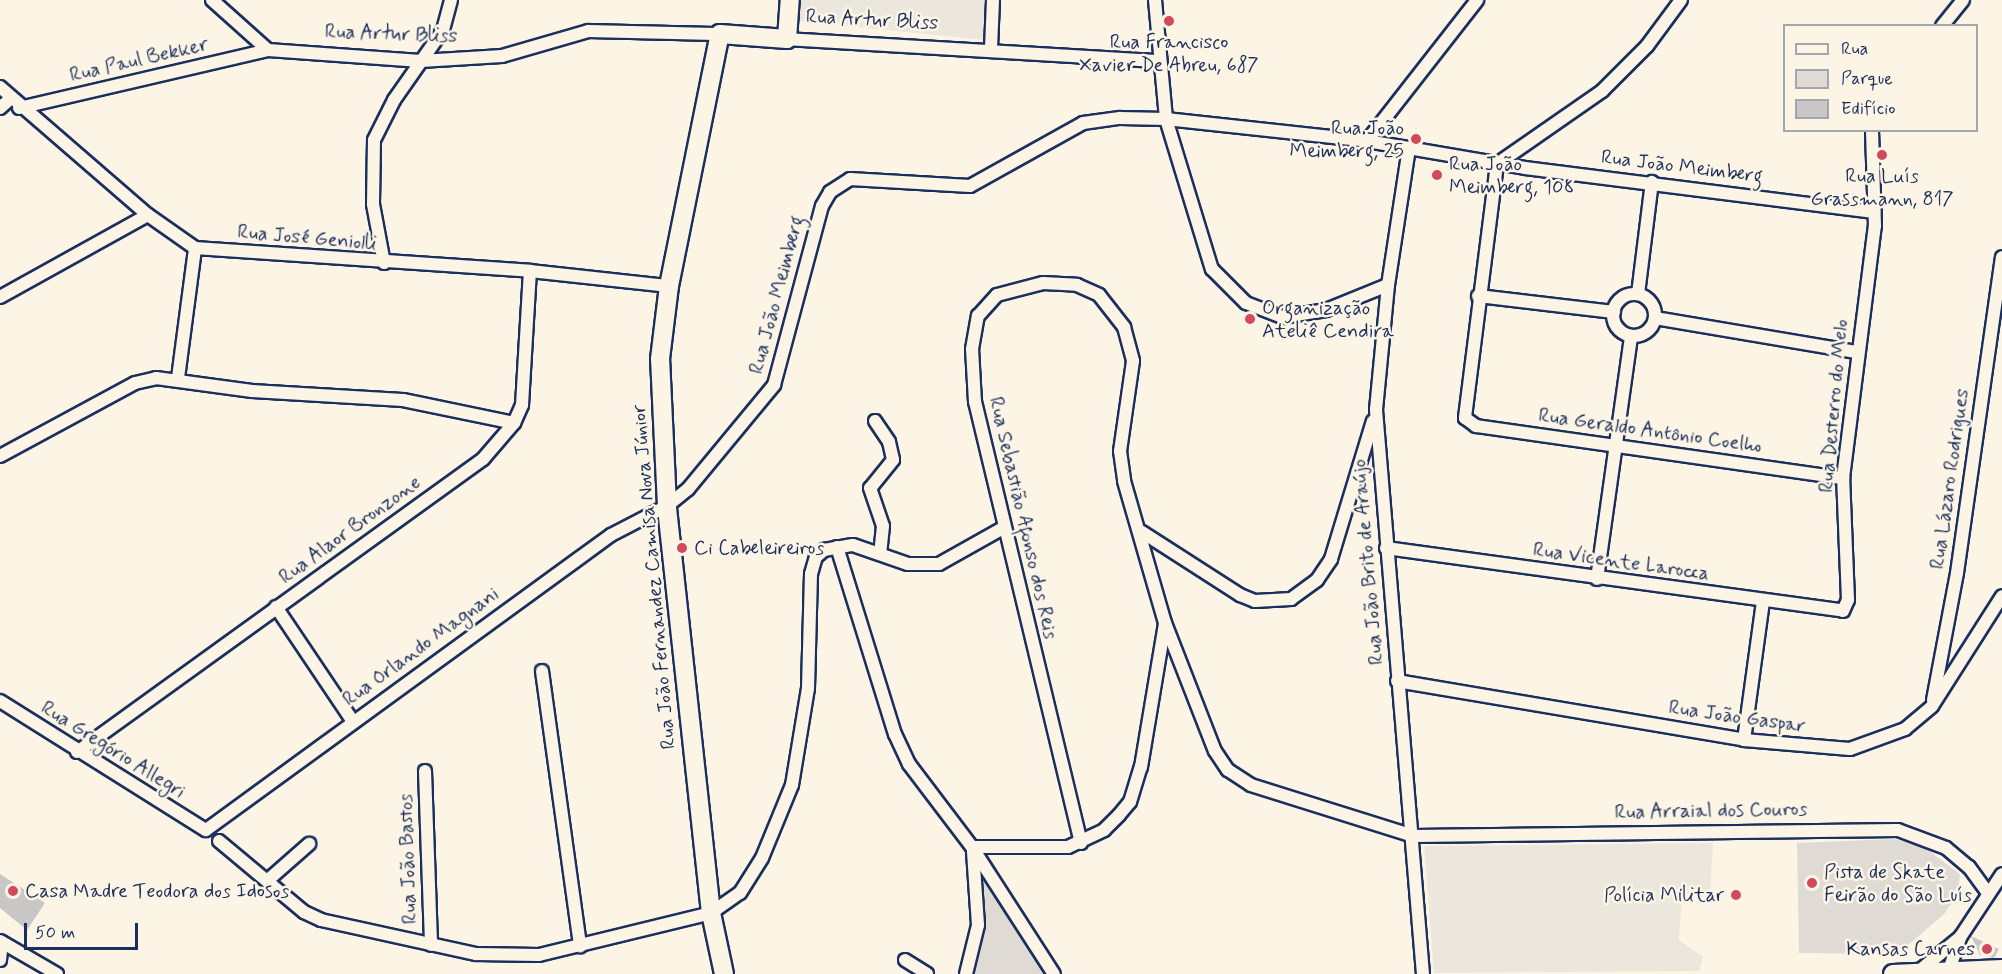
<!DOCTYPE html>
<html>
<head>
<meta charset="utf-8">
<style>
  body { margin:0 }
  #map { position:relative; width:2002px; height:974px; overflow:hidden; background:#fcf5e5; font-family:Mynerve,sans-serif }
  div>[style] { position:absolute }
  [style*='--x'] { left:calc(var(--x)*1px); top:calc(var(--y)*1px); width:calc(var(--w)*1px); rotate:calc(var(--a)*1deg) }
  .built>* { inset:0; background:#ece7dc }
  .green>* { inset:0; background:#dfdbd4 }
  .building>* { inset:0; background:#c8c7c6 }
  .roads { filter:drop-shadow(2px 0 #1b2f5e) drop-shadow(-2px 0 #1b2f5e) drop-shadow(0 2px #1b2f5e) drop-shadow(0 -2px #1b2f5e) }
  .street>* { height:12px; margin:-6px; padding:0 6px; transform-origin:6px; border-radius:6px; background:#fcf5e5 }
  .street>.ring { margin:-6px; padding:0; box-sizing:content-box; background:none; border:12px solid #fcf5e5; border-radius:50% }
  .secondary>* { height:18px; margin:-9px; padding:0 9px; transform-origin:9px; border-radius:9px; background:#fcf5e5 }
  .dots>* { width:16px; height:16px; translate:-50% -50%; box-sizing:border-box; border:3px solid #fcf5e5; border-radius:50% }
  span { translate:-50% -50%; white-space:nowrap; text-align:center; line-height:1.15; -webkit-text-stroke:5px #fcf5e5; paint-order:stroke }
  .street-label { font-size:20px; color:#1b2f5e }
  .poi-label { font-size:20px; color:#1b2f5e }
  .right { translate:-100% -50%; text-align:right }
  .left { translate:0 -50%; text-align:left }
  .legend { position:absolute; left:1783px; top:24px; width:195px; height:108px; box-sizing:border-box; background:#fcf5e5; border:2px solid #a2a6af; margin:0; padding:8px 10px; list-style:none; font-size:18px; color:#1b2f5e }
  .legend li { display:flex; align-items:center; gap:12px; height:30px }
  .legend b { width:30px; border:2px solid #a2a6af }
  .scale { position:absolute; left:24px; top:923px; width:114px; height:27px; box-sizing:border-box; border:3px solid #1b2f5e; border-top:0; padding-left:8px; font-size:18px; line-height:21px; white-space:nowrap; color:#1b2f5e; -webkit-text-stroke:4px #fcf5e5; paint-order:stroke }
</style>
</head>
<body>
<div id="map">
  <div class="built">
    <div style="clip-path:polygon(799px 0,987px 0,985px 40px,797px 21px)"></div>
    <div style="clip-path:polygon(1713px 843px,1710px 896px,1682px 893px,1679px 940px,1703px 957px,1699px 971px,1434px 973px,1424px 846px)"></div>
  </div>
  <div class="green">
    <div style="clip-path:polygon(1895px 839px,1924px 847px,1960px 874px,1958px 894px,1944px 914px,1898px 954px,1799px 953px,1797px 843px)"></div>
    <div style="clip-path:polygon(982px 869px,1045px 974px,971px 974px,984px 933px)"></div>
  </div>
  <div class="building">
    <div style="clip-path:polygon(0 874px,45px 903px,27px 930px,0 908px)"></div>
    <div style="clip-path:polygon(1971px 936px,1999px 949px,1994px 958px,1980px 955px)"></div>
  </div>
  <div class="roads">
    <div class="street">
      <div style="--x:212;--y:0;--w:75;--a:41.8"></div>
      <div style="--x:268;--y:50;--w:153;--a:4.1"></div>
      <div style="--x:421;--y:61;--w:81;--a:-3.5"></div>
      <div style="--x:502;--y:56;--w:90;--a:-16.2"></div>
      <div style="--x:588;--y:31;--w:132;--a:1.3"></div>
      <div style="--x:1155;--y:0;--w:120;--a:84.7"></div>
      <div style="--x:1166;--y:119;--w:157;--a:73"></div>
      <div style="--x:1212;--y:269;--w:48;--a:45"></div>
      <div style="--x:1246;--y:303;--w:40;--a:21"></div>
      <div style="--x:1283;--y:317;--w:44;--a:-9.2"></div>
      <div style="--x:1326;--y:310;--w:67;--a:-22"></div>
      <div style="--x:1681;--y:0;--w:57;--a:126.5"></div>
      <div style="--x:1647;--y:46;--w:64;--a:135"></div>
      <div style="--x:1602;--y:91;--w:128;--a:145.2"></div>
      <div style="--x:1497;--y:164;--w:256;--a:97.2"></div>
      <div style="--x:1465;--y:418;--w:14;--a:36"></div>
      <div style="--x:1476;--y:426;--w:371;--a:8.1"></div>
      <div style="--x:1942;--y:26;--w:33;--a:-51"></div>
      <div style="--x:787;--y:39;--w:372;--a:3.4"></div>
      <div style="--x:991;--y:48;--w:48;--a:-87.6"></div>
      <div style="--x:0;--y:87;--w:196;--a:40.9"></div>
      <div style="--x:148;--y:215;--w:57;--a:35.1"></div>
      <div style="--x:195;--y:248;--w:336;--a:3.9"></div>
      <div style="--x:530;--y:271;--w:140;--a:6.2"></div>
      <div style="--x:0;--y:108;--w:12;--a:-42"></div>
      <div style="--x:19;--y:108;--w:256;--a:-13.1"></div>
      <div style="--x:1367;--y:141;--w:179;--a:-52"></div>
      <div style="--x:1409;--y:148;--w:139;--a:98.7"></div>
      <div style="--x:1388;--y:285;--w:126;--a:95.5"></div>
      <div style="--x:1376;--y:410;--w:566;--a:85.24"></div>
      <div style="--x:384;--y:263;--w:60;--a:-100.6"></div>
      <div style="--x:373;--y:204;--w:64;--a:-89.1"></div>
      <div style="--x:374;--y:140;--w:45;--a:-63.4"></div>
      <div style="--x:394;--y:100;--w:85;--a:-55"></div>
      <div style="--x:443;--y:30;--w:31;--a:-75"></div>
      <div style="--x:1638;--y:294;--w:113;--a:-82.9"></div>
      <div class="ring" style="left:1613px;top:294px;width:30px;height:30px"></div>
      <div style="--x:1478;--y:296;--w:137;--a:6.7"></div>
      <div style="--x:0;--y:297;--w:169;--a:-29"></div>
      <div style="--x:1655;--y:318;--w:204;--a:9.6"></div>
      <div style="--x:178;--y:378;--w:131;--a:-82.5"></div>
      <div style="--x:875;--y:421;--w:25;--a:56"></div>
      <div style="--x:889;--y:442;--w:18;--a:77"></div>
      <div style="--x:893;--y:460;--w:36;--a:129"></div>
      <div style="--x:870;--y:488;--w:40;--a:71.1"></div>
      <div style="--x:883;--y:526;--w:27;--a:96"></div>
      <div style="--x:0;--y:456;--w:153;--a:-28.4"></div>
      <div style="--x:135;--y:383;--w:22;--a:-13"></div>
      <div style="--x:156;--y:378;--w:97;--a:7.7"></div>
      <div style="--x:252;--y:391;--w:151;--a:3.4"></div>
      <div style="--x:403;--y:400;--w:113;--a:11.7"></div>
      <div style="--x:1142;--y:532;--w:117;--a:32.7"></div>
      <div style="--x:1240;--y:595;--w:16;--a:22"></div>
      <div style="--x:1255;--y:601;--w:36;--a:-3"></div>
      <div style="--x:1291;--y:599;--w:32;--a:-36"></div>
      <div style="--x:1317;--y:580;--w:25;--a:-56"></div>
      <div style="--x:1331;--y:559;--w:144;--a:-73.1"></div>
      <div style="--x:837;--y:547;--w:196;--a:72.8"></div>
      <div style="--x:895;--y:734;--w:33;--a:65"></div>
      <div style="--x:909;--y:764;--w:104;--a:52.8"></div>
      <div style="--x:972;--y:847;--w:96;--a:0"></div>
      <div style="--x:1068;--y:847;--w:40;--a:-25"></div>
      <div style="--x:1104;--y:830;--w:21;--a:-45"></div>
      <div style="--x:1119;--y:815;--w:17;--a:-50"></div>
      <div style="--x:1130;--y:802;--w:37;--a:-73"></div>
      <div style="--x:1141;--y:767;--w:145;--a:-80.5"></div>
      <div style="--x:1386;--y:548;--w:461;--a:7.8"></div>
      <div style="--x:1843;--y:611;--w:12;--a:-66"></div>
      <div style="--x:1848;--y:600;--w:122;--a:-92.3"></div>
      <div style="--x:1843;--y:478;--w:254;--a:-82.8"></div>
      <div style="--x:1875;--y:226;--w:96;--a:-91.8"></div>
      <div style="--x:1597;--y:579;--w:245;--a:-82"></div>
      <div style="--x:276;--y:607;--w:136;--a:56.1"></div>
      <div style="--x:542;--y:671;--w:278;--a:82.1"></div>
      <div style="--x:1397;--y:681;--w:352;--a:9.6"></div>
      <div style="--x:1744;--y:740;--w:106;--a:4.9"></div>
      <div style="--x:1850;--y:749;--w:59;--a:-20"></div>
      <div style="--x:1905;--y:729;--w:35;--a:-40"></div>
      <div style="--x:1932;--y:706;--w:130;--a:-57.5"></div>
      <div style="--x:1933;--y:700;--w:129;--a:-79.3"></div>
      <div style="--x:1957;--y:573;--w:319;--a:-81.9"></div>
      <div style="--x:0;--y:701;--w:243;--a:32.1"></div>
      <div style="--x:206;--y:830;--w:501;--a:-36.07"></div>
      <div style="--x:611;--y:535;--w:63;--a:-27.4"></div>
      <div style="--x:667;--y:506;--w:27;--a:-39"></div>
      <div style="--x:688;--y:489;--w:135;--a:-50.4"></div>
      <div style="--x:774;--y:385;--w:185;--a:-75"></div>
      <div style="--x:822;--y:206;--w:16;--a:-60"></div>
      <div style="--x:830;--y:192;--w:24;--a:-33"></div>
      <div style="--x:850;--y:179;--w:120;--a:3.3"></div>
      <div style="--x:970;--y:186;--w:129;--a:-29.1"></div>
      <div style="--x:1083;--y:123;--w:37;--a:-8"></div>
      <div style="--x:1120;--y:118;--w:46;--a:1.2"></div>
      <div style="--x:1166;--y:119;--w:202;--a:6.2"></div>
      <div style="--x:1367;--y:141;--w:160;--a:9.7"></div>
      <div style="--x:1525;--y:168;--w:352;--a:7.2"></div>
      <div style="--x:1744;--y:740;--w:139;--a:-82.2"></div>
      <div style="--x:77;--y:752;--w:501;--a:-35.82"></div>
      <div style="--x:483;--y:459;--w:48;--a:-49.3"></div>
      <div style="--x:514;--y:423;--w:20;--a:-66"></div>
      <div style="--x:522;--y:405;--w:134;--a:-86.6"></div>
      <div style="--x:425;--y:771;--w:174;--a:88"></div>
      <div style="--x:219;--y:841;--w:111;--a:39.9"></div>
      <div style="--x:304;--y:912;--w:19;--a:25"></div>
      <div style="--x:321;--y:920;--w:159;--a:12.4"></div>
      <div style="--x:476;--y:954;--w:63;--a:0.9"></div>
      <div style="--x:539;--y:955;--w:177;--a:-13.7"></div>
      <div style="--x:711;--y:913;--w:35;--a:-35"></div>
      <div style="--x:740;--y:893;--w:41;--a:-57.8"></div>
      <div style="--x:762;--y:858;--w:79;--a:-67.7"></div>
      <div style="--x:792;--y:785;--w:98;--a:-80.6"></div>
      <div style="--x:808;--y:688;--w:114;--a:-88.5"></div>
      <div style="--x:811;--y:574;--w:18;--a:-74"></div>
      <div style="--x:816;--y:557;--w:11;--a:-41"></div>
      <div style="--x:824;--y:550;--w:29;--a:-10"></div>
      <div style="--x:853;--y:545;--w:58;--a:19.1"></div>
      <div style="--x:908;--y:564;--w:31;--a:0"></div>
      <div style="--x:939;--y:564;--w:73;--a:-29.4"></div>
      <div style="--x:1081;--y:843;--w:454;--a:-103.5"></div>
      <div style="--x:975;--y:402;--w:53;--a:-93.2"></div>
      <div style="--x:972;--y:349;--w:34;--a:-80"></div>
      <div style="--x:978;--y:316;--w:28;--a:-48"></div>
      <div style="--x:997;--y:295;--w:48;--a:-14.6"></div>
      <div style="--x:1043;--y:283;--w:34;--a:3"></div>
      <div style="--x:1077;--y:285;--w:24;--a:24"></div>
      <div style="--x:1099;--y:295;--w:41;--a:52"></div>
      <div style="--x:1124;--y:327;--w:35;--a:75"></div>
      <div style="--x:1133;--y:361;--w:91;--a:98.2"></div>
      <div style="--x:1120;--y:451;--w:30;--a:82"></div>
      <div style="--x:1124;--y:481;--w:148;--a:73.9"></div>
      <div style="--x:1165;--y:623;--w:137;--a:68.7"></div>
      <div style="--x:1215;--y:751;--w:23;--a:56"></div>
      <div style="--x:1228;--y:770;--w:27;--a:33"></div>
      <div style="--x:1251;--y:785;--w:171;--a:17.4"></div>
      <div style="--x:1414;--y:836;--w:484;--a:-0.7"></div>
      <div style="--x:1898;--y:830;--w:51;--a:20.6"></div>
      <div style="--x:1946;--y:848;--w:30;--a:40"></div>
      <div style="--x:1969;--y:867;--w:31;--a:54"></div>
      <div style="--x:972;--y:847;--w:151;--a:57.2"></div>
      <div style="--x:268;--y:880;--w:55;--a:-41.3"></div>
      <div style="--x:0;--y:941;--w:66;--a:30.1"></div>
      <div style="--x:0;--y:960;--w:18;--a:-84"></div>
      <div style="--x:905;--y:960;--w:26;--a:32"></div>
      <div style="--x:1918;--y:972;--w:52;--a:-39.5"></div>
      <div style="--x:1948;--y:973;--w:39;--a:-71"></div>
      <div style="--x:1961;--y:936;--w:74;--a:-56.5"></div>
      <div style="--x:966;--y:974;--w:50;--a:-76.2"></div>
      <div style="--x:978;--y:925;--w:74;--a:-93.9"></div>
    </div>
    <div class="secondary">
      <div style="--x:724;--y:974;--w:62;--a:-102"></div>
      <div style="--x:711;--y:913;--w:409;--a:-96.2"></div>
      <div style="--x:667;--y:506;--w:147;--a:-92.7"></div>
      <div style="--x:660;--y:359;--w:74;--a:-83"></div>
      <div style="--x:669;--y:286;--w:257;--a:-78.6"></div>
      <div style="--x:720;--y:34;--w:67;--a:4.3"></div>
      <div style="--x:787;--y:39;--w:39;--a:-86"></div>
      <div style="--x:1893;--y:974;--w:109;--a:-2.6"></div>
    </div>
  </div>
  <div class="dots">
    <div style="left:1169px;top:21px;background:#d1495b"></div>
    <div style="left:1416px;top:139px;background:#d1495b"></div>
    <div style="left:1882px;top:155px;background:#d1495b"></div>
    <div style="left:1437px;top:175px;background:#d1495b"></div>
    <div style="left:1250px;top:319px;background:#d1495b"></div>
    <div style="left:682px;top:548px;background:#d1495b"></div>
    <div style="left:1812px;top:883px;background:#d1495b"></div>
    <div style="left:13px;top:891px;background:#d1495b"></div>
    <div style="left:1736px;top:895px;background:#d1495b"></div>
    <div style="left:1987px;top:949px;background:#d1495b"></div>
  </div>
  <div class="street-label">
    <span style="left:872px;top:20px;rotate:3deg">Rua Artur Bliss</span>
    <span style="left:391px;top:34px;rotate:2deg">Rua Artur Bliss</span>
    <span style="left:139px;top:60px;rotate:-13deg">Rua Paul Bekker</span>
    <span style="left:1682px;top:167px;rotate:7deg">Rua João Meimberg</span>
    <span style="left:307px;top:238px;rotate:5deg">Rua José Geniolli</span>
    <span style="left:777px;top:295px;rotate:-75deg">Rua João Meimberg</span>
    <span style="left:1834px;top:406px;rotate:-85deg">Rua Desterro do Melo</span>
    <span style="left:1650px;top:431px;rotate:8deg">Rua Geraldo Antônio Coelho</span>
    <span style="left:1950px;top:479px;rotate:-82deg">Rua Lázaro Rodrigues</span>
    <span style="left:1023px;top:518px;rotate:77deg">Rua Sebastião Afonso dos Reis</span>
    <span style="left:350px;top:530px;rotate:-36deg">Rua Alaor Bronzone</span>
    <span style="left:1368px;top:562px;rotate:-95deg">Rua João Brito de Araújo</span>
    <span style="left:1621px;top:562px;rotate:8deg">Rua Vicente Larocca</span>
    <span style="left:654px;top:577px;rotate:-95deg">Rua João Fernandez Camisa Nova Júnior</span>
    <span style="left:421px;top:647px;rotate:-36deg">Rua Orlando Magnani</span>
    <span style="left:1737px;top:717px;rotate:8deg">Rua João Gaspar</span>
    <span style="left:113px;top:750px;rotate:32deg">Rua Gregório Allegri</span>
    <span style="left:1711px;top:811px;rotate:-1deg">Rua Arraial dos Couros</span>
    <span style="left:408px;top:859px;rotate:-92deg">Rua João Bastos</span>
  </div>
  <div class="poi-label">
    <span style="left:1169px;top:54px">Rua Francisco<br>Xavier De Abreu, 687</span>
    <span class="right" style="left:1404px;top:140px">Rua João<br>Meimberg, 25</span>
    <span class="left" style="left:1449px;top:176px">Rua João<br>Meimberg, 108</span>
    <span style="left:1882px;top:188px">Rua Luís<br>Grassmann, 817</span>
    <span class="left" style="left:1262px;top:320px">Organização<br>Ateliê Cendira</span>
    <span class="left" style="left:694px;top:548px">Ci Cabeleireiros</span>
    <span class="left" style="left:1824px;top:884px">Pista de Skate<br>Feirão do São Luís</span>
    <span class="left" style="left:25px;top:891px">Casa Madre Teodora dos Idosos</span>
    <span class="right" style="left:1724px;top:895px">Polícia Militar</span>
    <span class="right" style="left:1975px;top:949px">Kansas Carnes</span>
  </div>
  <ul class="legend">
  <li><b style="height:8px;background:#fcf5e5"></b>Rua</li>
  <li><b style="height:16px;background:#dfdbd4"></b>Parque</li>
  <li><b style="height:16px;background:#c8c7c6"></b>Edifício</li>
  </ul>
  <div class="scale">50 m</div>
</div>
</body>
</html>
